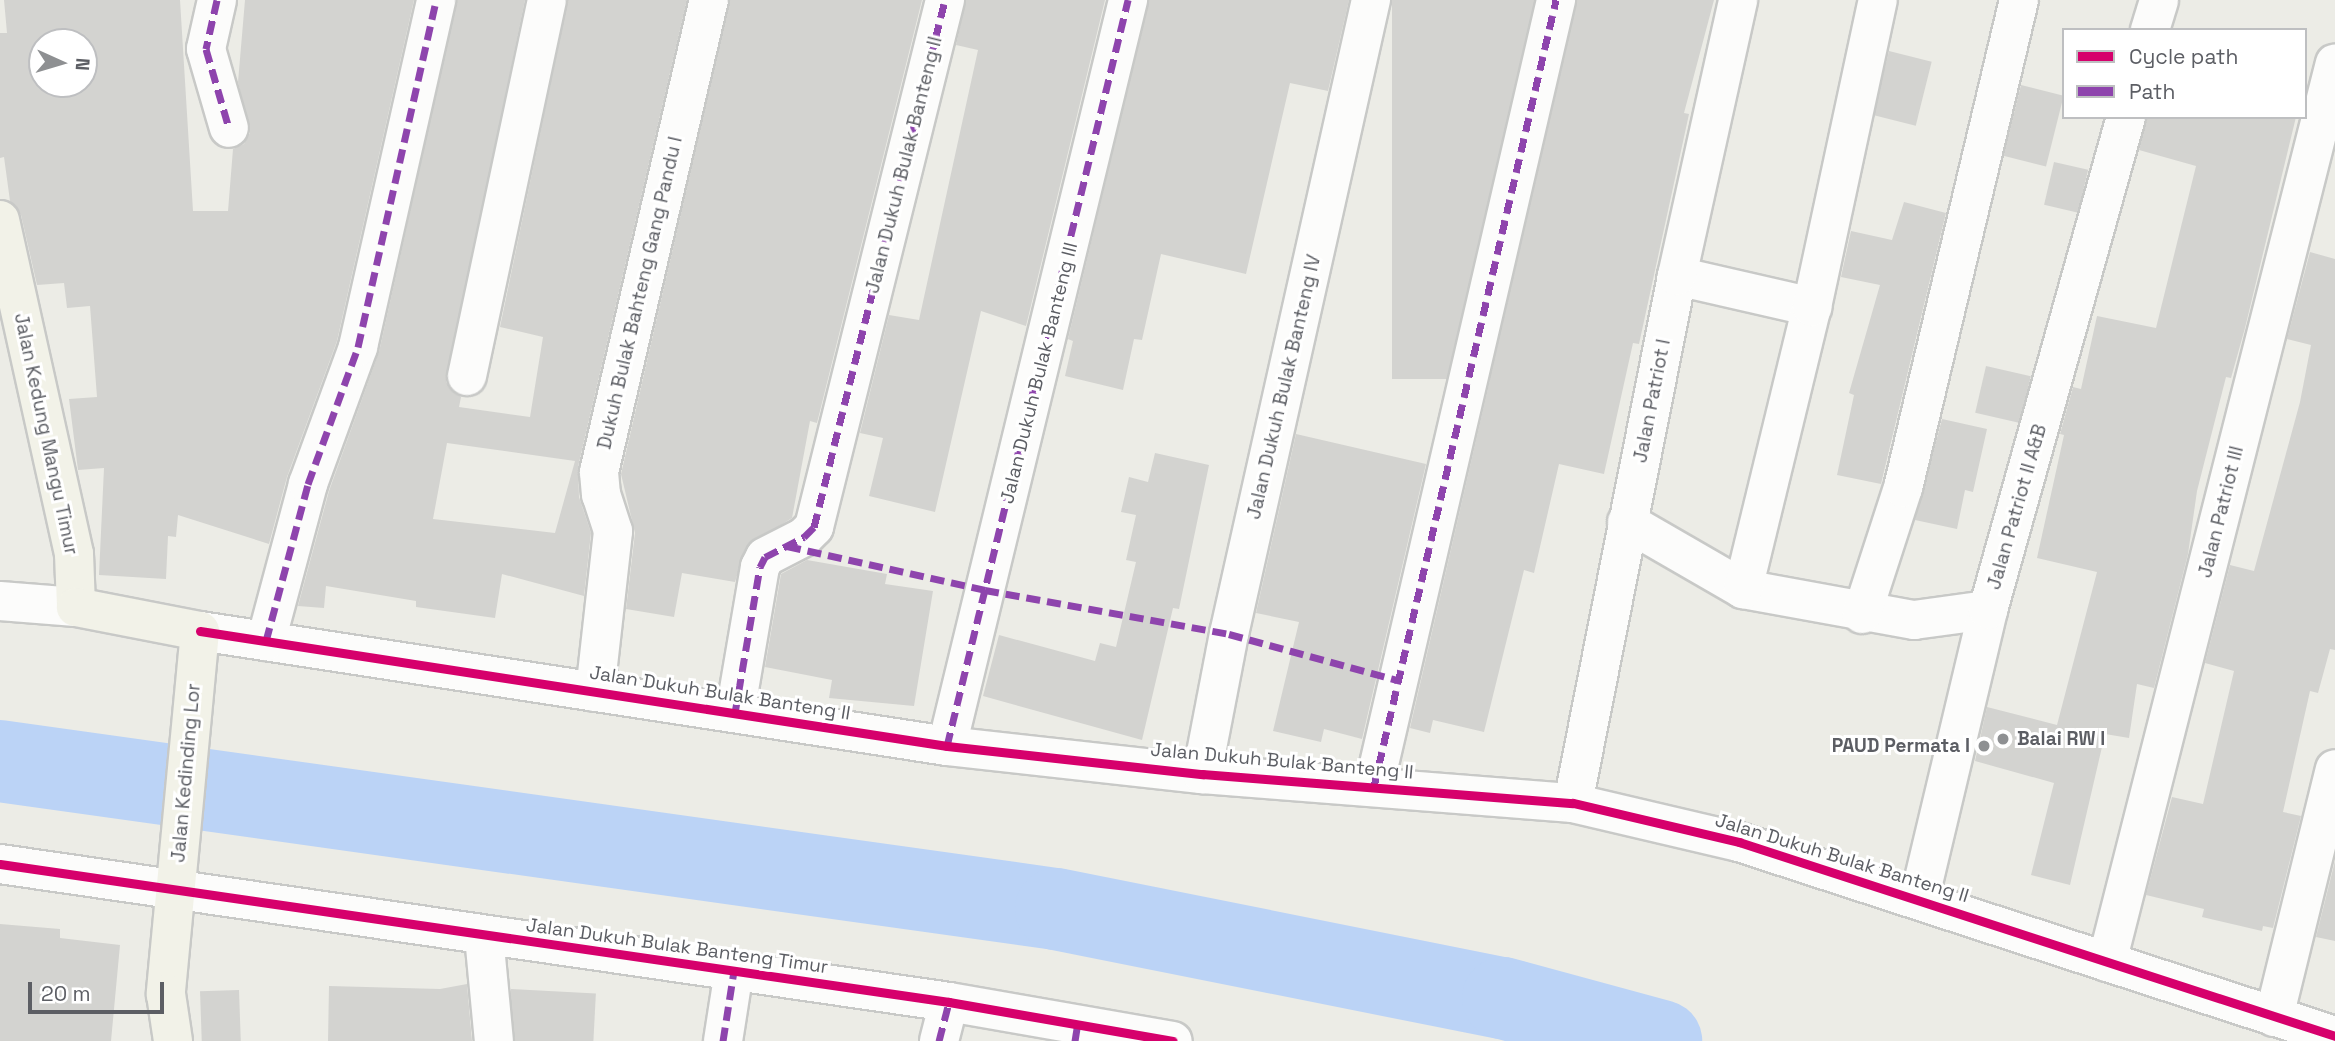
<!DOCTYPE html>
<html>
<head>
<meta charset="utf-8">
<style>
  body { margin:0 }
  #map { position:relative; width:2335px; height:1041px; overflow:hidden; background:#ecece6; font-family:"Space Grotesk",sans-serif }
  div>[style] { position:absolute }
  [style*='--x'] { left:calc(var(--x)*1px); top:calc(var(--y)*1px); width:calc(var(--w)*1px); rotate:calc(var(--a)*1deg) }
  .river>* { height:82px; margin:-41px; padding:0 41px; transform-origin:41px; border-radius:41px; background:#bbd3f6 }
  .building>* { inset:0; background:#d3d3d0; transform-origin:0 0 }
  .roads { filter:drop-shadow(2px 0 #c8c9c7) drop-shadow(-2px 0 #c8c9c7) drop-shadow(0 2px #c8c9c7) drop-shadow(0 -2px #c8c9c7) }
  .minor>* { height:38px; margin:-19px; padding:0 19px; transform-origin:19px; border-radius:19px; background:#fcfcfb }
  .major>* { height:38px; margin:-19px; padding:0 19px; transform-origin:19px; border-radius:19px; background:#f2f2e8 }
  .quiet>* { height:7px; margin-top:-3.5px; transform-origin:0; background:repeating-linear-gradient(90deg,#8e44ad 0 14px,transparent 0 21px) }
  .cycleway>* { height:9px; margin:-4.5px; padding:0 4.5px; transform-origin:4.5px; border-radius:4.5px; background:#d6006c }
  .dots>* { width:19px; height:19px; translate:-50% -50%; box-sizing:border-box; border:4px solid #fff; border-radius:50% }
  span { translate:-50% -50%; white-space:nowrap; text-align:center; line-height:1.15; -webkit-text-stroke:6px #fff; paint-order:stroke }
  .street-label { font-size:19px; color:#5c5e64 }
  .poi-label { font-size:19px; color:#5c5e64; font-weight:700 }
  .left { translate:0 -50%; text-align:left }
  .right { translate:-100% -50%; text-align:right }
  .legend { position:absolute; left:2062px; top:28px; width:245px; height:91px; box-sizing:border-box; background:#fff; border:2px solid #bebfc1; margin:0; padding:9px 12px; list-style:none; font-size:21px; color:#5c5e64 }
  .legend li { display:flex; align-items:center; gap:14px; height:35px }
  .legend b { width:35px; border:2px solid #bebfc1 }
  .north { position:absolute; left:28px; top:28px; width:70px; height:70px; box-sizing:border-box; background:#fff; border:2px solid #bebfc1; border-radius:50%; rotate:94deg; font-size:19px; font-weight:700; line-height:28px; text-align:center; color:#5c5e64 }
  .north::after { content:''; display:block; margin:auto; width:24px; height:32px; background:#8e9092; clip-path:polygon(50% 0,100% 100%,50% 72%,0 100%) }
  .scale { position:absolute; left:28px; top:982px; width:136px; height:32px; box-sizing:border-box; border:4px solid #5c5e64; border-top:0; padding-left:9px; font-size:21px; line-height:24px; white-space:nowrap; color:#5c5e64; -webkit-text-stroke:5px #fff; paint-order:stroke }
</style>
</head>
<body>
<div id="map">
  <div class="river">
    <div style="--x:0;--y:761;--w:1066;--a:7.98"></div>
    <div style="--x:1056;--y:909;--w:456;--a:11.3"></div>
    <div style="--x:1503;--y:998;--w:164;--a:15.2"></div>
  </div>
  <div class="building">
    <div style="clip-path:polygon(evenodd,4px 0,180px 0,193px 211px,228px 211px,233px 149px,244px 144px,250px 133px,238px 82px,245px 0,414px 0,337px 341px,287px 477px,269px 544px,178px 515px,176px 537px,168px 536px,166px 579px,99px 575px,104px 468px,78px 470px,69px 399px,97px 397px,90px 306px,67px 308px,64px 283px,37px 285px,21px 215px,10px 201px,4px 157px,0 158px,0 33px,7px 33px,4px 0,42px 42px,84px 42px,84px 84px,42px 84px,42px 42px)"></div>
    <div style="clip-path:polygon(evenodd,457px 0,525px 0,446px 382px,461px 397px,459px 407px,530px 417px,543px 337px,500px 327px,568px 0,687px 0,578px 467px,579px 497px,591px 533px,584px 596px,502px 574px,495px 618px,416px 607px,416px 601px,326px 586px,324px 608px,298px 606px,329px 491px,379px 352px,457px 0,447px 443px,575px 461px,555px 533px,433px 519px,447px 443px)"></div>
    <div style="clip-path:polygon(730px 0,922px 0,817px 423px,810px 421px,792px 518px,746px 547px,735px 582px,682px 573px,674px 617px,626px 609px,635px 533px,621px 474px)"></div>
    <div style="clip-path:polygon(966px 0,1105px 0,1026px 326px,981px 311px,935px 512px,869px 496px,883px 438px,860px 433px,889px 315px,919px 320px,978px 50px,956px 45px)"></div>
    <div style="clip-path:polygon(1149px 0,1349px 0,1328px 91px,1290px 83px,1246px 274px,1161px 254px,1142px 340px,1134px 339px,1123px 390px,1065px 376px,1073px 341px,1068px 339px)"></div>
    <div style="left:1392px;top:0;width:142px;height:379px"></div>
    <div style="clip-path:polygon(1577px 0,1714px 0,1684px 113px,1689px 114px,1639px 344px,1633px 343px,1604px 474px,1559px 464px,1534px 573px,1524px 570px,1484px 732px,1433px 720px,1430px 733px,1410px 728px)"></div>
    <div style="left:1889px;top:51px;width:44px;height:66px;rotate:14deg"></div>
    <div style="left:2021px;top:85px;width:44px;height:73px;rotate:14deg"></div>
    <div style="clip-path:polygon(2147px 117px,2296px 117px,2245px 328px,2231px 378px,2226px 377px,2197px 491px,2188px 554px,2154px 688px,2137px 684px,2129px 738px,2105px 734px,2070px 885px,2031px 875px,2054px 783px,1975px 761px,1987px 707px,2057px 725px,2097px 572px,2037px 558px,2064px 435px,2060px 434px,2073px 387px,2081px 389px,2097px 316px,2156px 328px,2196px 166px,2139px 150px)"></div>
    <div style="left:2054px;top:162px;width:35px;height:44px;rotate:13deg"></div>
    <div style="clip-path:polygon(1904px 202px,1946px 213px,1881px 484px,1837px 475px,1854px 395px,1849px 393px,1880px 285px,1841px 277px,1851px 231px,1892px 240px)"></div>
    <div style="clip-path:polygon(2310px 252px,2335px 259px,2335px 650px,2330px 649px,2318px 693px,2310px 691px,2283px 812px,2301px 816px,2273px 928px,2263px 926px,2262px 931px,2202px 917px,2204px 909px,2146px 895px,2172px 797px,2203px 804px,2234px 671px,2205px 663px,2230px 565px,2254px 571px,2300px 402px,2311px 345px,2287px 339px)"></div>
    <div style="left:1986px;top:366px;width:46px;height:48px;rotate:13deg"></div>
    <div style="clip-path:polygon(1942px 419px,1987px 429px,1973px 492px,1965px 490px,1957px 529px,1915px 520px)"></div>
    <div style="clip-path:polygon(1296px 434px,1426px 464px,1362px 739px,1324px 729px,1321px 742px,1273px 731px,1299px 622px,1256px 613px)"></div>
    <div style="clip-path:polygon(1155px 453px,1209px 465px,1179px 609px,1173px 608px,1142px 740px,983px 696px,999px 635px,1095px 661px,1100px 643px,1116px 647px,1136px 562px,1126px 560px,1136px 515px,1121px 512px,1129px 477px,1148px 482px)"></div>
    <div style="clip-path:polygon(807px 560px,887px 574px,885px 584px,933px 591px,914px 706px,829px 698px,832px 680px,765px 667px,781px 574px)"></div>
    <div style="clip-path:polygon(2335px 861px,2335px 941px,2316px 937px)"></div>
    <div style="clip-path:polygon(0 924px,60px 929px,60px 938px,120px 945px,111px 1041px,0 1041px)"></div>
    <div style="clip-path:polygon(467px 984px,472px 1041px,328px 1041px,329px 986px,440px 989px)"></div>
    <div style="left:511px;top:989px;width:85px;height:52px;rotate:3deg"></div>
    <div style="left:239px;top:990px;width:51px;height:39px;rotate:88deg"></div>
  </div>
  <div class="roads">
    <div class="minor">
      <div style="--x:217;--y:0;--w:50;--a:102.7"></div>
      <div style="--x:206;--y:49;--w:82;--a:73.8"></div>
      <div style="--x:2150;--y:30;--w:31;--a:-73"></div>
      <div style="--x:1677;--y:276;--w:139;--a:12.9"></div>
      <div style="--x:467;--y:376;--w:384;--a:-78"></div>
      <div style="--x:1627;--y:522;--w:134;--a:30"></div>
      <div style="--x:1743;--y:589;--w:174;--a:10.3"></div>
      <div style="--x:1914;--y:620;--w:75;--a:-7.7"></div>
      <div style="--x:1743;--y:589;--w:290;--a:-76.3"></div>
      <div style="--x:1812;--y:307;--w:314;--a:-77.9"></div>
      <div style="--x:0;--y:601;--w:76;--a:4.5"></div>
      <div style="--x:1862;--y:614;--w:133;--a:-72"></div>
      <div style="--x:1903;--y:488;--w:502;--a:-76.63"></div>
      <div style="--x:200;--y:631;--w:756;--a:8.75"></div>
      <div style="--x:947;--y:746;--w:257;--a:6.3"></div>
      <div style="--x:1202;--y:774;--w:372;--a:4.5"></div>
      <div style="--x:1573;--y:803;--w:171;--a:13.2"></div>
      <div style="--x:1739;--y:842;--w:627;--a:18.03"></div>
      <div style="--x:266;--y:641;--w:163;--a:-75"></div>
      <div style="--x:308;--y:484;--w:146;--a:-69.9"></div>
      <div style="--x:358;--y:347;--w:356;--a:-77.3"></div>
      <div style="--x:595;--y:692;--w:162;--a:-83.6"></div>
      <div style="--x:613;--y:531;--w:38;--a:-108"></div>
      <div style="--x:601;--y:495;--w:23;--a:-95"></div>
      <div style="--x:599;--y:472;--w:485;--a:-76.9"></div>
      <div style="--x:735;--y:713;--w:148;--a:-80.3"></div>
      <div style="--x:760;--y:567;--w:11;--a:-63"></div>
      <div style="--x:765;--y:557;--w:44;--a:-27.1"></div>
      <div style="--x:804;--y:537;--w:14;--a:-45"></div>
      <div style="--x:814;--y:527;--w:543;--a:-76.04"></div>
      <div style="--x:947;--y:746;--w:768;--a:-76.36"></div>
      <div style="--x:1202;--y:774;--w:143;--a:-79.1"></div>
      <div style="--x:1229;--y:634;--w:650;--a:-77.38"></div>
      <div style="--x:1374;--y:786;--w:807;--a:-76.96"></div>
      <div style="--x:1573;--y:803;--w:537;--a:-78.84"></div>
      <div style="--x:1677;--y:276;--w:283;--a:-77.5"></div>
      <div style="--x:0;--y:864;--w:959;--a:8.27"></div>
      <div style="--x:949;--y:1002;--w:227;--a:9.9"></div>
      <div style="--x:1919;--y:900;--w:298;--a:-76.6"></div>
      <div style="--x:1988;--y:610;--w:512;--a:-74.36"></div>
      <div style="--x:484;--y:936;--w:105;--a:84.6"></div>
      <div style="--x:2107;--y:962;--w:927;--a:-75.77"></div>
      <div style="--x:2274;--y:1017;--w:255;--a:-76.2"></div>
      <div style="--x:723;--y:1041;--w:71;--a:-81.1"></div>
      <div style="--x:939;--y:1041;--w:40;--a:-75.6"></div>
    </div>
    <div class="major">
      <div style="--x:0;--y:220;--w:342;--a:77.5"></div>
      <div style="--x:74;--y:554;--w:53;--a:87.8"></div>
      <div style="--x:76;--y:607;--w:126;--a:11"></div>
      <div style="--x:200;--y:631;--w:365;--a:95.4"></div>
      <div style="--x:166;--y:994;--w:48;--a:81.5"></div>
    </div>
  </div>
  <div class="quiet">
    <div style="--x:217;--y:0;--w:50;--a:102.7"></div>
    <div style="--x:206;--y:49;--w:82;--a:73.8"></div>
    <div style="--x:787;--y:546;--w:203;--a:12.5"></div>
    <div style="--x:985;--y:590;--w:248;--a:10.2"></div>
    <div style="--x:1229;--y:634;--w:174;--a:15.3"></div>
    <div style="--x:266;--y:641;--w:163;--a:-75"></div>
    <div style="--x:308;--y:484;--w:146;--a:-69.9"></div>
    <div style="--x:358;--y:347;--w:356;--a:-77.3"></div>
    <div style="--x:735;--y:713;--w:148;--a:-80.3"></div>
    <div style="--x:760;--y:567;--w:11;--a:-63"></div>
    <div style="--x:765;--y:557;--w:44;--a:-27.1"></div>
    <div style="--x:804;--y:537;--w:14;--a:-45"></div>
    <div style="--x:814;--y:527;--w:543;--a:-76.04"></div>
    <div style="--x:947;--y:746;--w:768;--a:-76.36"></div>
    <div style="--x:1374;--y:786;--w:807;--a:-76.96"></div>
    <div style="--x:723;--y:1041;--w:71;--a:-81.1"></div>
    <div style="--x:939;--y:1041;--w:40;--a:-75.6"></div>
    <div style="--x:1075;--y:1041;--w:18;--a:-81"></div>
  </div>
  <div class="cycleway">
    <div style="--x:200;--y:631;--w:756;--a:8.75"></div>
    <div style="--x:947;--y:746;--w:257;--a:6.3"></div>
    <div style="--x:1202;--y:774;--w:372;--a:4.5"></div>
    <div style="--x:1573;--y:803;--w:171;--a:13.2"></div>
    <div style="--x:1739;--y:842;--w:627;--a:18.03"></div>
    <div style="--x:0;--y:864;--w:959;--a:8.27"></div>
    <div style="--x:949;--y:1002;--w:227;--a:9.9"></div>
  </div>
  <div class="dots">
    <div style="left:2003px;top:739px;background:#8e9092"></div>
    <div style="left:1984px;top:746px;background:#8e9092"></div>
  </div>
  <div class="street-label">
    <span style="left:904px;top:165px;rotate:-76deg">Jalan Dukuh Bulak Banteng II</span>
    <span style="left:640px;top:293px;rotate:-77deg">Dukuh Bulak Bahteng Gang Pandu I</span>
    <span style="left:1039px;top:373px;rotate:-76deg">Jalan Dukuh Bulak Banteng III</span>
    <span style="left:1284px;top:387px;rotate:-77deg">Jalan Dukuh Bulak Banteng IV</span>
    <span style="left:1652px;top:401px;rotate:-79deg">Jalan Patriot I</span>
    <span style="left:46px;top:434px;rotate:78deg">Jalan Kedung Mangu Timur</span>
    <span style="left:2017px;top:507px;rotate:-74deg">Jalan Patriot II A&amp;B</span>
    <span style="left:2221px;top:512px;rotate:-76deg">Jalan Patriot III</span>
    <span style="left:720px;top:693px;rotate:9deg">Jalan Dukuh Bulak Banteng II</span>
    <span style="left:1282px;top:761px;rotate:5deg">Jalan Dukuh Bulak Banteng II</span>
    <span style="left:186px;top:773px;rotate:-85deg">Jalan Kedinding Lor</span>
    <span style="left:1842px;top:858px;rotate:17deg">Jalan Dukuh Bulak Banteng II</span>
    <span style="left:677px;top:946px;rotate:8deg">Jalan Dukuh Bulak Banteng Timur</span>
  </div>
  <div class="poi-label">
    <span class="left" style="left:2017px;top:739px">Balai RW I</span>
    <span class="right" style="left:1970px;top:746px">PAUD Permata I</span>
  </div>
  <ul class="legend">
  <li><b style="height:9px;background:#d6006c"></b>Cycle path</li>
  <li><b style="height:9px;background:#8e44ad"></b>Path</li>
  </ul>
  <div class="north">N</div>
  <div class="scale">20 m</div>
</div>
</body>
</html>
